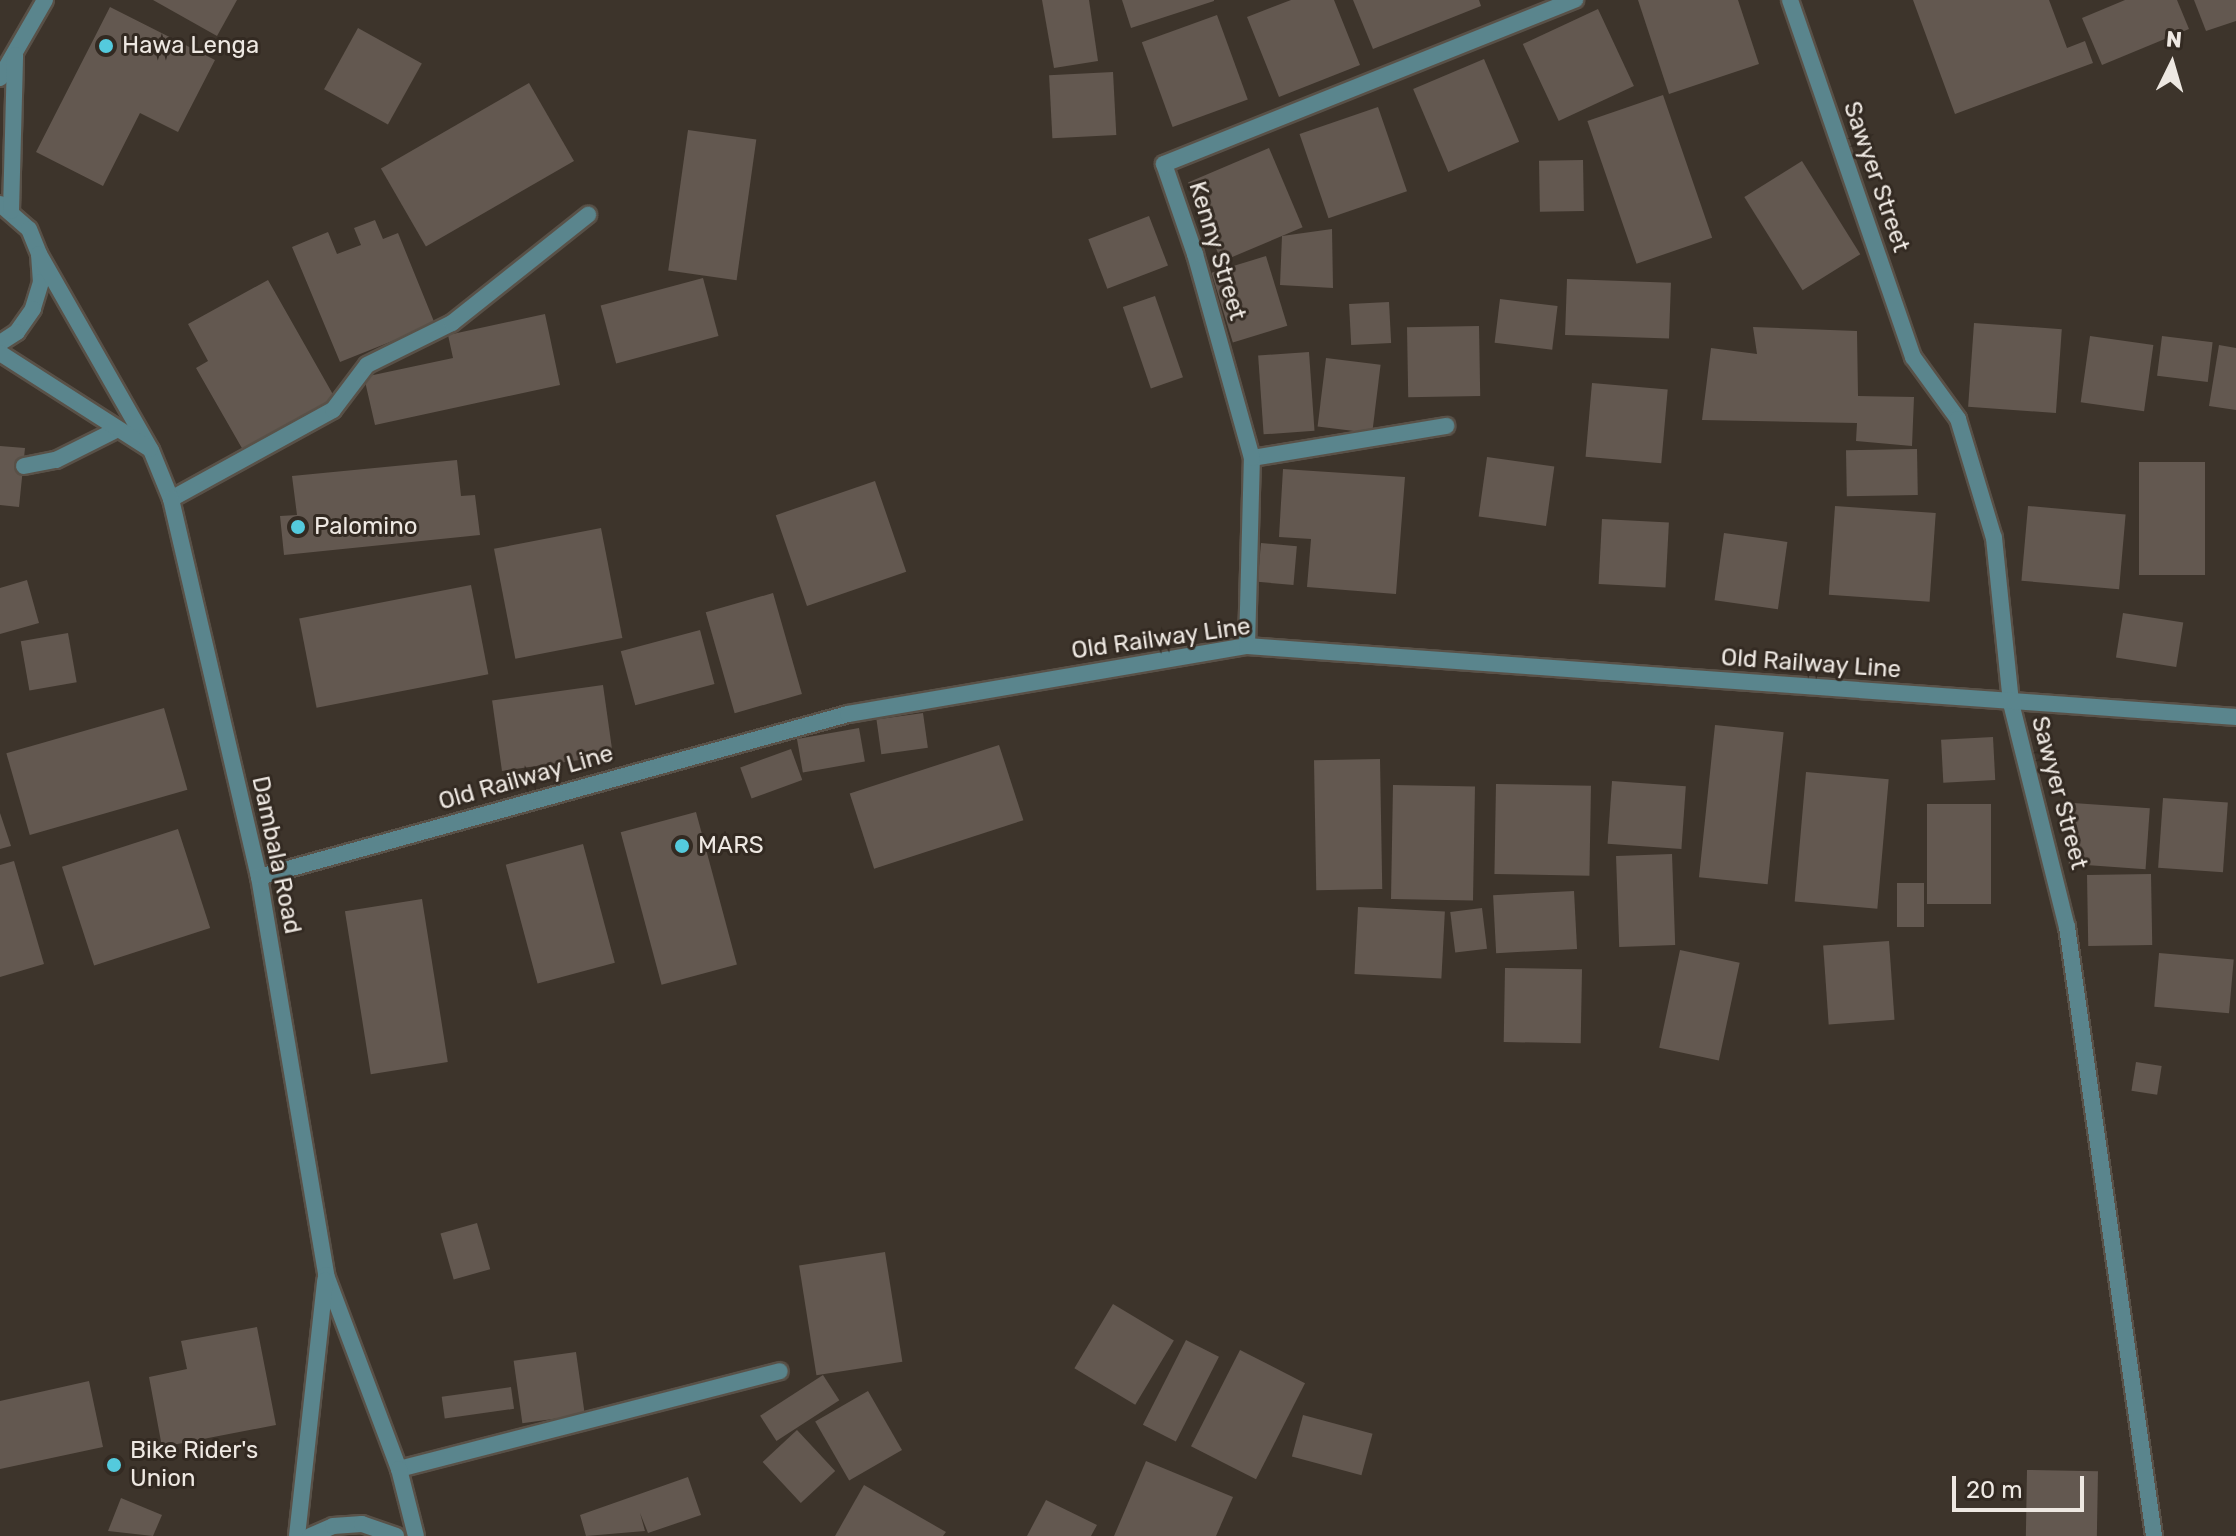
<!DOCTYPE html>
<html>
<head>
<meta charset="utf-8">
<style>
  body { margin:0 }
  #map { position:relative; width:2236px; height:1536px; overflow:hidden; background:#3d342b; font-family:Rubik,sans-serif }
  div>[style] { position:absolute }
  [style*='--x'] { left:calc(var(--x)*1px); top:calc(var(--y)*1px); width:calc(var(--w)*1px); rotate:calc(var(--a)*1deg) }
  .building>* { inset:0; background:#635850; transform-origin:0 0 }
  .roads { filter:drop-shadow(2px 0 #595148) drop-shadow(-2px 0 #595148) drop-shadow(0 2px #595148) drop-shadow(0 -2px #595148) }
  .service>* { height:16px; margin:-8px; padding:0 8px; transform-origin:8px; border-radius:8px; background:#5a858d }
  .minor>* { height:16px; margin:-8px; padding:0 8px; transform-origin:8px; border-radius:8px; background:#5a858d }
  .tertiary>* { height:16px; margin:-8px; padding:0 8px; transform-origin:8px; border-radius:8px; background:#5a858d }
  .dots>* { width:22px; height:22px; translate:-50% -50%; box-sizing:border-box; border:4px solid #332a22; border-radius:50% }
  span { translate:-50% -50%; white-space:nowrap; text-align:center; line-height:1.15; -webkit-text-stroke:6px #332a22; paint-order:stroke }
  .poi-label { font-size:24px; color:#eee8e2 }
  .left { translate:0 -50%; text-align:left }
  .street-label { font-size:24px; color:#eee8e2 }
  .north { position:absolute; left:2132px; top:24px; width:80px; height:80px; -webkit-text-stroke:6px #332a22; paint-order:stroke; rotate:5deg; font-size:22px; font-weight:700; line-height:32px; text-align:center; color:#eee8e2 }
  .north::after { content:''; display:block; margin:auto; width:28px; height:36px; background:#eee8e2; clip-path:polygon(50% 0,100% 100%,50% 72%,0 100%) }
  .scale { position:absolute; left:1952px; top:1476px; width:132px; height:36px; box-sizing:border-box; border:4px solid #eee8e2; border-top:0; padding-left:10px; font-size:24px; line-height:28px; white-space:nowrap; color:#eee8e2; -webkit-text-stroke:6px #332a22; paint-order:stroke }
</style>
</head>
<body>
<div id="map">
  <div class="building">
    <div style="clip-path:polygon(153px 0,237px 0,217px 36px)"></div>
    <div style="clip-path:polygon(1042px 0,1089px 0,1098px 61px,1054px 68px)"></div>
    <div style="clip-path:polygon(1122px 0,1214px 0,1214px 1px,1131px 28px)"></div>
    <div style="clip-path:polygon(1291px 0,1334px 0,1360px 65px,1279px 97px,1247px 17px)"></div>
    <div style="clip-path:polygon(1353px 0,1479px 0,1481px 6px,1373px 49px)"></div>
    <div style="clip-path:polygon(1638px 0,1738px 0,1759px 64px,1669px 94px)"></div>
    <div style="clip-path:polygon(1913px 0,2049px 0,2067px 48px,2085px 41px,2093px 63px,1955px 114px)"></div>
    <div style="clip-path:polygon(2125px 0,2177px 0,2189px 29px,2102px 65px,2082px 18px)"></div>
    <div style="clip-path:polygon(2194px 0,2236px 0,2236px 21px,2206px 31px)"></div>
    <div style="clip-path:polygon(110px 7px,215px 60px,178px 132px,140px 113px,103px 186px,36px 152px)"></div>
    <div style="left:1598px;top:9px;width:85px;height:83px;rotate:65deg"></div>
    <div style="left:1217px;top:15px;width:90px;height:80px;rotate:70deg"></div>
    <div style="left:358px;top:28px;width:73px;height:70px;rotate:29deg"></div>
    <div style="left:1484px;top:59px;width:90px;height:77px;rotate:67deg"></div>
    <div style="left:1113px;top:72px;width:63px;height:64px;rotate:87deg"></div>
    <div style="left:529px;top:83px;width:90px;height:171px;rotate:60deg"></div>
    <div style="left:1663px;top:95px;width:151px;height:80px;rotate:71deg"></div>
    <div style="left:1378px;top:107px;width:89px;height:83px;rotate:71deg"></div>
    <div style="left:688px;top:130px;width:69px;height:142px;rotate:8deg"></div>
    <div style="left:1269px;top:148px;width:86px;height:88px;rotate:67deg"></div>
    <div style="left:1583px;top:160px;width:51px;height:44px;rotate:89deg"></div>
    <div style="left:1802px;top:161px;width:110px;height:68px;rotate:58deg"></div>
    <div style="left:1149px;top:216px;width:53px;height:65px;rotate:69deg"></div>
    <div style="clip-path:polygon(375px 220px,383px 239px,398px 233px,435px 324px,340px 362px,292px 247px,328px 232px,337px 254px,361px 245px,354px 228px)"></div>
    <div style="clip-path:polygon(1332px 229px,1333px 288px,1280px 285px,1282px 236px)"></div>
    <div style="left:1266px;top:256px;width:73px;height:57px;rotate:73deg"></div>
    <div style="left:703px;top:278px;width:60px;height:106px;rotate:75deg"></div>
    <div style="left:1567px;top:279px;width:104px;height:56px;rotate:2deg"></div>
    <div style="clip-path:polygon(268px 280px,335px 398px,243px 450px,196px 368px,208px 361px,188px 324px)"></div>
    <div style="left:1155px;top:296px;width:86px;height:34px;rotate:71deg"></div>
    <div style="left:1500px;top:299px;width:58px;height:44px;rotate:7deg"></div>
    <div style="left:1389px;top:302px;width:41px;height:40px;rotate:87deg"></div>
    <div style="clip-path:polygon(545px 314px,560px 385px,375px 425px,364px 377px,453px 358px,448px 335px)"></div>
    <div style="left:1974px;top:323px;width:88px;height:84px;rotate:4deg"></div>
    <div style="left:1479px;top:326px;width:70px;height:72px;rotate:89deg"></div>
    <div style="clip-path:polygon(1753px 327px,1857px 331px,1858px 396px,1914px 397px,1912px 446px,1856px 441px,1857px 423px,1702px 420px,1711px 348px,1757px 354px)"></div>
    <div style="left:2090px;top:336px;width:64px;height:67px;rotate:8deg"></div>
    <div style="left:2162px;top:336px;width:51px;height:40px;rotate:7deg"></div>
    <div style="clip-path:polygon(2219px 345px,2236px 348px,2236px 410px,2209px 406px)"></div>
    <div style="left:1309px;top:352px;width:79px;height:51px;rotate:86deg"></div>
    <div style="left:1326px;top:358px;width:55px;height:69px;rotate:7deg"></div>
    <div style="left:1592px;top:383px;width:76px;height:74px;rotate:5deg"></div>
    <div style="clip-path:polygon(0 446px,25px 448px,19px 507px,0 505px)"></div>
    <div style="left:1917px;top:449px;width:46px;height:71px;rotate:89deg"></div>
    <div style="left:1487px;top:457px;width:68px;height:60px;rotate:8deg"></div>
    <div style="clip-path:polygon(457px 460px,461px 496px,475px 495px,480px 535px,284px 555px,280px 516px,297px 515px,292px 476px)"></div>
    <div style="left:2139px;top:462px;width:66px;height:113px"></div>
    <div style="clip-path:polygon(1283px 469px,1405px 477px,1396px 594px,1307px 587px,1311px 539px,1279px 537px)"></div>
    <div style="left:875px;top:481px;width:96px;height:105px;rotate:71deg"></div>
    <div style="left:1835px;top:506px;width:101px;height:89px;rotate:4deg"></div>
    <div style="left:2028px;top:506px;width:98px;height:75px;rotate:5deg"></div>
    <div style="left:1602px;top:519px;width:67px;height:65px;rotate:3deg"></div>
    <div style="left:601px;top:528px;width:112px;height:109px;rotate:79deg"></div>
    <div style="left:1724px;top:533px;width:64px;height:68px;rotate:8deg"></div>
    <div style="left:1261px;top:543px;width:36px;height:39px;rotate:5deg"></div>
    <div style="clip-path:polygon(27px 580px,39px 623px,0 634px,0 588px)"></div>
    <div style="left:471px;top:585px;width:91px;height:175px;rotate:79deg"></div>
    <div style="left:773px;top:593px;width:105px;height:70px;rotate:74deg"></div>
    <div style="left:2123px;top:613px;width:61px;height:45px;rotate:9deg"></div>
    <div style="left:700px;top:630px;width:56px;height:82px;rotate:75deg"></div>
    <div style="left:68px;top:633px;width:50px;height:48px;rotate:80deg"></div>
    <div style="left:603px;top:685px;width:71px;height:112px;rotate:82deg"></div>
    <div style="left:164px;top:708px;width:85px;height:164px;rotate:74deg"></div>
    <div style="left:923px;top:713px;width:35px;height:47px;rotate:82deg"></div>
    <div style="left:1715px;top:725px;width:69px;height:153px;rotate:6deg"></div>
    <div style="left:859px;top:728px;width:34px;height:63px;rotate:80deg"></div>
    <div style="left:1993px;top:737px;width:43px;height:52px;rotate:87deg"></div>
    <div style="left:999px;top:745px;width:79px;height:157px;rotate:72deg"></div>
    <div style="left:791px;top:749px;width:33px;height:54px;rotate:70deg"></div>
    <div style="left:1380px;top:759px;width:130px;height:66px;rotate:89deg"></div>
    <div style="left:1806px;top:772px;width:83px;height:130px;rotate:5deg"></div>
    <div style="left:1612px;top:781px;width:74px;height:63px;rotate:4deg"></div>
    <div style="left:1496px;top:784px;width:95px;height:90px;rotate:1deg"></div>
    <div style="left:1393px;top:785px;width:82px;height:114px;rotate:1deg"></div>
    <div style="left:2163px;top:798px;width:65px;height:70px;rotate:4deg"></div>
    <div style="left:2073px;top:803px;width:77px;height:61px;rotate:4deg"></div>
    <div style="left:1927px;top:804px;width:64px;height:100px"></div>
    <div style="left:696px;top:812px;width:158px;height:78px;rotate:75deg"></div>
    <div style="clip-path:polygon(0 813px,11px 846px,0 849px)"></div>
    <div style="left:178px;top:829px;width:104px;height:122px;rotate:72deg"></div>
    <div style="left:583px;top:844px;width:123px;height:80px;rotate:75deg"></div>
    <div style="left:1672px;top:854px;width:91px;height:56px;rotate:88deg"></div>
    <div style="clip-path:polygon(14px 861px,44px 964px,0 977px,0 865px)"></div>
    <div style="left:2151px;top:874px;width:71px;height:64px;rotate:89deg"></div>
    <div style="left:1897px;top:883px;width:27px;height:44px"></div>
    <div style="left:1574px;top:891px;width:58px;height:81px;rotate:87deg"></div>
    <div style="left:422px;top:899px;width:165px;height:78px;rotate:81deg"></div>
    <div style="left:1358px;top:907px;width:87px;height:67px;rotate:3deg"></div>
    <div style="left:1482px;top:908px;width:41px;height:32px;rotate:83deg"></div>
    <div style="left:1889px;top:941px;width:79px;height:66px;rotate:86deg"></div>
    <div style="left:1680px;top:950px;width:61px;height:100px;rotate:12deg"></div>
    <div style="left:2159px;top:953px;width:75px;height:54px;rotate:5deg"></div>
    <div style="left:1505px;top:968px;width:77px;height:74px;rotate:1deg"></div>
    <div style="left:2136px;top:1062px;width:26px;height:29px;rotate:9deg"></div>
    <div style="left:477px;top:1223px;width:48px;height:38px;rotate:74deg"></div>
    <div style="left:885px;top:1252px;width:111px;height:87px;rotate:81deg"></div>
    <div style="left:1113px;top:1304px;width:71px;height:75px;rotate:31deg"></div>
    <div style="clip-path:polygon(257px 1327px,276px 1425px,162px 1447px,149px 1377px,187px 1369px,181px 1341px)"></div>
    <div style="left:1186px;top:1340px;width:37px;height:95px;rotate:27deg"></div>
    <div style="left:1240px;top:1350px;width:73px;height:108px;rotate:27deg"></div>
    <div style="left:576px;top:1352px;width:63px;height:63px;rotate:82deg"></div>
    <div style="left:823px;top:1375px;width:30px;height:75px;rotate:57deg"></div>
    <div style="clip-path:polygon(89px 1381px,103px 1447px,0 1469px,0 1401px)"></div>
    <div style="left:511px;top:1387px;width:22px;height:70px;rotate:82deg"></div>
    <div style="left:868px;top:1391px;width:68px;height:61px;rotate:60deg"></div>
    <div style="left:1303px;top:1415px;width:72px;height:43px;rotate:15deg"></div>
    <div style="left:797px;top:1430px;width:56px;height:47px;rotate:47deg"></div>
    <div style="clip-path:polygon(1146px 1461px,1233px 1497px,1216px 1536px,1114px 1536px)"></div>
    <div style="left:2027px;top:1470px;width:71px;height:66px;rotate:1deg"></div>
    <div style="clip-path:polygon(688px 1477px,701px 1515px,648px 1533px,640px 1513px,645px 1531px,586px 1536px,580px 1515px)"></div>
    <div style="clip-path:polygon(864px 1485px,946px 1532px,943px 1536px,835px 1536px)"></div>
    <div style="clip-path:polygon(121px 1498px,162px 1515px,153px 1536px,108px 1531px)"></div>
    <div style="clip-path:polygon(1046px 1500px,1097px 1525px,1091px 1536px,1027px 1536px)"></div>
  </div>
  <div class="roads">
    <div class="service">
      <div style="--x:1252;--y:458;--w:197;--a:-9.4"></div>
      <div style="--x:24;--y:466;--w:33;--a:-11"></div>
      <div style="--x:56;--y:460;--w:69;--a:-26.6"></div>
      <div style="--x:171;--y:499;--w:185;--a:-28.8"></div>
      <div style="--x:333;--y:410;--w:56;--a:-52.9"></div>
      <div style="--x:367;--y:365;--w:95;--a:-26.3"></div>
      <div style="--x:452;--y:323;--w:174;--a:-38.5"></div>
    </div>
    <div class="minor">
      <div style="--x:1790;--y:0;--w:378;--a:71"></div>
      <div style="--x:1913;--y:357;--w:77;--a:54"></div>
      <div style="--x:1958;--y:419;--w:124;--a:73.2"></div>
      <div style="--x:1994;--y:538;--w:166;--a:84.1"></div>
      <div style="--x:2011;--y:703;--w:231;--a:76"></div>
      <div style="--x:2067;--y:927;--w:615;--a:81.87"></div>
      <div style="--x:1247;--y:646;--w:188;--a:-88.5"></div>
      <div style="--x:1252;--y:458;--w:212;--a:-105.6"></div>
      <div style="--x:1195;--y:254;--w:95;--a:-109"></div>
      <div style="--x:1164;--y:164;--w:443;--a:-21.8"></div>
      <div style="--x:399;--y:1469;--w:393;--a:-14.4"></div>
    </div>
    <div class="tertiary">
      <div style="--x:0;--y:78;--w:90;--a:-60"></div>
      <div style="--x:0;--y:204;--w:38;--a:41"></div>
      <div style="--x:29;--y:229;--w:27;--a:68"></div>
      <div style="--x:39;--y:254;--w:28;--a:86"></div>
      <div style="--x:41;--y:282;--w:28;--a:107"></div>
      <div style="--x:33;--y:309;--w:28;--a:125"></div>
      <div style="--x:17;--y:332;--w:20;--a:147"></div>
      <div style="--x:11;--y:211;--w:156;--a:-88.5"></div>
      <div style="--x:39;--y:254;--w:226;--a:60.3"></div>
      <div style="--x:151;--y:450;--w:53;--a:67.8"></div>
      <div style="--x:171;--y:499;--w:388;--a:76.9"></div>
      <div style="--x:259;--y:877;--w:404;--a:80.4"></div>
      <div style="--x:326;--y:1275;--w:207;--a:69.4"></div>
      <div style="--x:399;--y:1469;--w:69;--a:75.8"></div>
      <div style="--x:0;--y:353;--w:178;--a:32.6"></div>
      <div style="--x:259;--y:877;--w:611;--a:-15.47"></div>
      <div style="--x:848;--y:714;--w:405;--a:-9.7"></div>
      <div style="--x:1247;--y:646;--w:992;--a:4.11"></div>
      <div style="--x:297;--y:1536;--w:257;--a:-83.7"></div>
      <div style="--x:310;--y:1536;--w:25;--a:-23"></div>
      <div style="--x:333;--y:1526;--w:29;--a:-4"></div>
      <div style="--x:362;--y:1524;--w:36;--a:19"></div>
    </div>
  </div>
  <div class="dots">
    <div style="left:106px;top:46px;background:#54cadd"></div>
    <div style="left:298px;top:527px;background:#54cadd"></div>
    <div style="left:682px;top:846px;background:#54cadd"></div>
    <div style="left:114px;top:1465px;background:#54cadd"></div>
  </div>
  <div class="poi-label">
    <span class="left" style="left:122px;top:46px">Hawa Lenga</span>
    <span class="left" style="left:314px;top:527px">Palomino</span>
    <span class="left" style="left:698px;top:846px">MARS</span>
    <span class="left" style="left:130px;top:1465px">Bike Rider's<br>Union</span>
  </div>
  <div class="street-label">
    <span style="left:1876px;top:177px;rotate:71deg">Sawyer Street</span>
    <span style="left:1217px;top:251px;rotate:73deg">Kenny Street</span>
    <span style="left:1161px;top:639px;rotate:-8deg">Old Railway Line</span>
    <span style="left:1811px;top:664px;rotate:4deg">Old Railway Line</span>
    <span style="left:526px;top:778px;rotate:-16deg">Old Railway Line</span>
    <span style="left:2059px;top:793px;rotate:75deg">Sawyer Street</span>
    <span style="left:276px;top:855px;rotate:78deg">Dambala Road</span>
  </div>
  <div class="north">N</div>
  <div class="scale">20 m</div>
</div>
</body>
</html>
